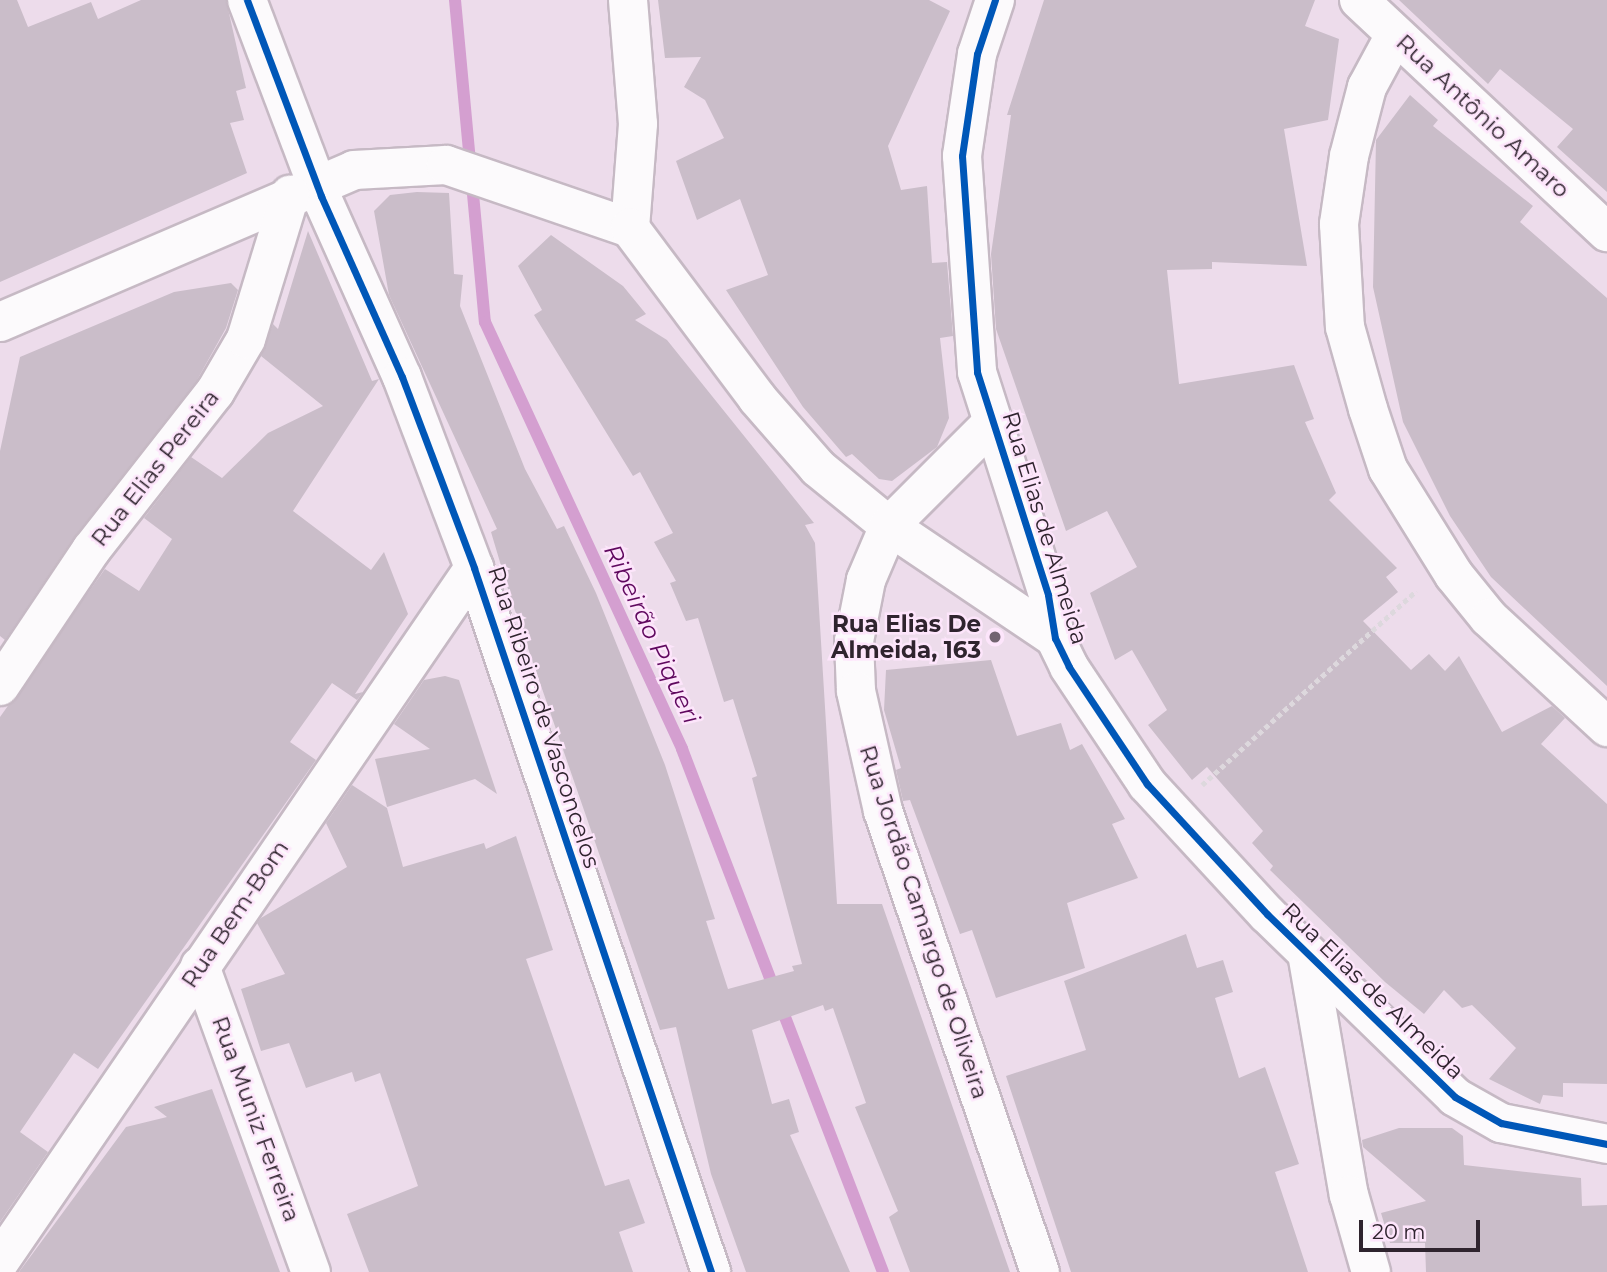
<!DOCTYPE html>
<html>
<head>
<meta charset="utf-8">
<style>
  body { margin:0 }
  #map { position:relative; width:1607px; height:1272px; overflow:hidden; background:#eddceb; font-family:Montserrat,sans-serif }
  div>[style] { position:absolute }
  [style*='--x'] { left:calc(var(--x)*1px); top:calc(var(--y)*1px); width:calc(var(--w)*1px); rotate:calc(var(--a)*1deg) }
  .stream>* { height:12px; margin:-6px; padding:0 6px; transform-origin:6px; border-radius:6px; background:#d49fd0 }
  .building>* { inset:0; background:#cabdc9 }
  .path>* { height:4.5px; margin-top:-2.25px; transform-origin:0; background:repeating-linear-gradient(90deg,#ddd8dd 0 5px,transparent 0 8.5px) }
  .roads { filter:drop-shadow(2px 0 #c6b9c4) drop-shadow(-2px 0 #c6b9c4) drop-shadow(0 2px #c6b9c4) drop-shadow(0 -2px #c6b9c4) }
  .minor>* { height:38px; margin:-19px; padding:0 19px; transform-origin:19px; border-radius:19px; background:#fcfafc }
  .cycleway>* { height:7px; margin:-3.5px; padding:0 3.5px; transform-origin:3.5px; border-radius:3.5px; background:#0057b8 }
  .dots>* { width:19px; height:19px; translate:-50% -50%; box-sizing:border-box; border:4px solid #fde5fb; border-radius:50% }
  span { translate:-50% -50%; white-space:nowrap; text-align:center; line-height:1.15; -webkit-text-stroke:5px #fde5fb; paint-order:stroke }
  .street-label { font-size:23px; color:#2f242e }
  .poi-label { font-size:23px; color:#2f242e; font-weight:700 }
  .right { translate:-100% -50%; text-align:right }
  .water-label { font-size:24px; color:#5f085e; font-style:italic }
  .scale { position:absolute; left:1359px; top:1220px; width:121px; height:32px; box-sizing:border-box; border:4px solid #2f242e; border-top:0; padding-left:9px; font-size:21px; line-height:24px; white-space:nowrap; color:#2f242e; -webkit-text-stroke:5px #fde5fb; paint-order:stroke }
</style>
</head>
<body>
<div id="map">
  <div class="stream">
    <div style="--x:455;--y:0;--w:323;--a:84.7"></div>
    <div style="--x:485;--y:322;--w:470;--a:65.2"></div>
    <div style="--x:682;--y:749;--w:560;--a:68.98"></div>
  </div>
  <div class="building">
    <div style="clip-path:polygon(0 0,17px 0,28px 27px,91px 2px,98px 19px,141px 0,226px 0,246px 88px,236px 91px,244px 120px,230px 123px,247px 173px,0 282px)"></div>
    <div style="clip-path:polygon(658px 0,929px 0,950px 11px,888px 146px,901px 190px,927px 186px,932px 263px,947px 262px,953px 336px,940px 338px,949px 418px,937px 447px,892px 481px,879px 479px,852px 454px,846px 457px,803px 407px,726px 290px,768px 275px,740px 199px,697px 220px,676px 161px,724px 138px,705px 100px,684px 87px,701px 57px,665px 58px)"></div>
    <div style="clip-path:polygon(1044px 0,1315px 0,1305px 26px,1339px 39px,1328px 120px,1284px 129px,1307px 266px,1212px 262px,1212px 269px,1167px 270px,1179px 384px,1294px 365px,1314px 419px,1305px 422px,1336px 493px,1329px 500px,1397px 568px,1386px 577px,1398px 592px,1363px 621px,1411px 670px,1429px 654px,1445px 671px,1459px 656px,1502px 732px,1552px 706px,1565px 718px,1541px 744px,1607px 804px,1607px 1084px,1563px 1083px,1563px 1097px,1543px 1095px,1540px 1104px,1489px 1079px,1516px 1048px,1472px 1005px,1462px 1008px,1444px 990px,1424px 1014px,1385px 982px,1270px 870px,1273px 866px,1252px 843px,1263px 831px,1207px 767px,1192px 780px,1148px 725px,1167px 710px,1132px 650px,1115px 660px,1090px 593px,1137px 567px,1107px 511px,1066px 531px,996px 329px,991px 254px,1011px 115px,1007px 115px)"></div>
    <div style="clip-path:polygon(1399px 0,1607px 0,1607px 192px,1557px 147px,1573px 129px,1500px 69px,1488px 84px)"></div>
    <div style="clip-path:polygon(1410px 95px,1438px 120px,1433px 126px,1533px 206px,1520px 222px,1607px 298px,1607px 686px,1491px 577px,1450px 516px,1403px 422px,1373px 287px,1376px 140px)"></div>
    <div style="clip-path:polygon(417px 192px,449px 193px,454px 274px,463px 275px,460px 306px,525px 469px,557px 529px,564px 526px,596px 593px,665px 765px,715px 919px,706px 921px,728px 989px,794px 971px,792px 966px,802px 964px,752px 778px,757px 776px,733px 699px,724px 702px,698px 618px,686px 621px,670px 583px,676px 581px,654px 542px,673px 533px,640px 472px,633px 476px,534px 315px,542px 310px,518px 266px,551px 235px,623px 286px,646px 314px,635px 320px,667px 340px,814px 523px,805px 525px,815px 543px,837px 904px,882px 904px,1010px 1272px,910px 1272px,889px 1217px,898px 1211px,855px 1107px,866px 1103px,833px 1008px,825px 1011px,823px 1005px,752px 1030px,772px 1104px,789px 1099px,799px 1132px,790px 1135px,850px 1272px,746px 1272px,711px 1174px,676px 1027px,660px 1030px,511px 599px,491px 532px,497px 529px,389px 295px,374px 211px,390px 195px)"></div>
    <div style="clip-path:polygon(308px 231px,372px 381px,379px 379px,293px 511px,371px 570px,384px 552px,408px 614px,355px 694px,363px 692px,357px 700px,332px 683px,290px 742px,316px 760px,98px 1069px,74px 1053px,20px 1132px,48px 1152px,0 1222px,0 717px,105px 569px,139px 591px,172px 539px,144px 518px,191px 457px,222px 478px,268px 433px,323px 406px,261px 356px,273px 324px,278px 329px)"></div>
    <div style="clip-path:polygon(231px 283px,238px 290px,226px 328px,197px 380px,74px 537px,5px 640px,0 636px,0 451px,20px 357px,174px 292px)"></div>
    <div style="clip-path:polygon(991px 660px,1017px 736px,1061px 723px,1070px 750px,1082px 744px,1125px 819px,1112px 824px,1138px 878px,1067px 903px,1085px 968px,996px 998px,972px 930px,960px 934px,910px 800px,903px 801px,896px 770px,901px 768px,884px 710px,886px 670px)"></div>
    <div style="clip-path:polygon(445px 676px,459px 680px,497px 794px,475px 779px,387px 807px,375px 759px,430px 749px,394px 724px,424px 680px)"></div>
    <div style="clip-path:polygon(352px 785px,387px 808px,403px 867px,484px 843px,486px 849px,516px 836px,553px 950px,526px 959px,605px 1186px,629px 1179px,645px 1223px,619px 1232px,633px 1272px,369px 1272px,347px 1214px,418px 1186px,380px 1073px,355px 1082px,352px 1072px,306px 1088px,289px 1043px,261px 1051px,241px 989px,285px 974px,257px 923px,261px 918px,347px 867px,326px 823px)"></div>
    <div style="clip-path:polygon(1186px 934px,1197px 968px,1223px 960px,1233px 992px,1215px 998px,1239px 1078px,1265px 1067px,1299px 1164px,1275px 1172px,1308px 1272px,1071px 1272px,1006px 1076px,1086px 1050px,1064px 981px)"></div>
    <div style="clip-path:polygon(212px 1089px,280px 1272px,19px 1272px,126px 1127px,167px 1117px,154px 1107px)"></div>
    <div style="clip-path:polygon(1399px 1128px,1452px 1128px,1463px 1136px,1464px 1165px,1581px 1178px,1582px 1206px,1607px 1205px,1607px 1272px,1426px 1272px,1425px 1243px,1390px 1243px,1381px 1213px,1426px 1201px,1363px 1147px,1362px 1140px)"></div>
  </div>
  <div class="path">
    <div style="--x:1202;--y:785;--w:289;--a:-42.2"></div>
  </div>
  <div class="roads">
    <div class="minor">
      <div style="--x:247;--y:0;--w:210;--a:69.3"></div>
      <div style="--x:321;--y:196;--w:198;--a:65.9"></div>
      <div style="--x:402;--y:377;--w:204;--a:69.3"></div>
      <div style="--x:474;--y:568;--w:743;--a:71.39"></div>
      <div style="--x:628;--y:0;--w:124;--a:85.4"></div>
      <div style="--x:638;--y:124;--w:104;--a:94.4"></div>
      <div style="--x:995;--y:0;--w:57;--a:108.4"></div>
      <div style="--x:977;--y:54;--w:103;--a:98.4"></div>
      <div style="--x:962;--y:156;--w:217;--a:86"></div>
      <div style="--x:977;--y:372;--w:234;--a:72.3"></div>
      <div style="--x:1048;--y:595;--w:44;--a:80.8"></div>
      <div style="--x:1055;--y:638;--w:32;--a:64"></div>
      <div style="--x:1069;--y:667;--w:141;--a:56.3"></div>
      <div style="--x:1147;--y:784;--w:177;--a:47.3"></div>
      <div style="--x:1267;--y:914;--w:262;--a:44.2"></div>
      <div style="--x:1455;--y:1097;--w:53;--a:29.5"></div>
      <div style="--x:1501;--y:1123;--w:108;--a:11.2"></div>
      <div style="--x:1359;--y:0;--w:340;--a:43.1"></div>
      <div style="--x:1395;--y:35;--w:59;--a:118.3"></div>
      <div style="--x:1367;--y:87;--w:71;--a:104.6"></div>
      <div style="--x:1349;--y:156;--w:69;--a:98.4"></div>
      <div style="--x:1339;--y:224;--w:103;--a:86.7"></div>
      <div style="--x:1345;--y:327;--w:85;--a:74.3"></div>
      <div style="--x:1368;--y:409;--w:63;--a:71.6"></div>
      <div style="--x:1388;--y:469;--w:125;--a:58.1"></div>
      <div style="--x:1454;--y:575;--w:55;--a:50.9"></div>
      <div style="--x:1489;--y:618;--w:161;--a:42.7"></div>
      <div style="--x:0;--y:322;--w:385;--a:-23.2"></div>
      <div style="--x:354;--y:170;--w:92;--a:-3.1"></div>
      <div style="--x:446;--y:165;--w:194;--a:18.9"></div>
      <div style="--x:630;--y:228;--w:212;--a:53.2"></div>
      <div style="--x:757;--y:398;--w:93;--a:48.9"></div>
      <div style="--x:818;--y:468;--w:92;--a:39.2"></div>
      <div style="--x:889;--y:526;--w:200;--a:34"></div>
      <div style="--x:992;--y:423;--w:146;--a:135"></div>
      <div style="--x:889;--y:526;--w:59;--a:113.1"></div>
      <div style="--x:866;--y:580;--w:62;--a:101.1"></div>
      <div style="--x:854;--y:641;--w:50;--a:87.7"></div>
      <div style="--x:856;--y:691;--w:123;--a:77.3"></div>
      <div style="--x:883;--y:811;--w:487;--a:71.2"></div>
      <div style="--x:0;--y:686;--w:164;--a:-56.2"></div>
      <div style="--x:91;--y:550;--w:201;--a:-51.9"></div>
      <div style="--x:215;--y:392;--w:61;--a:-59.7"></div>
      <div style="--x:246;--y:339;--w:151;--a:-73"></div>
      <div style="--x:1307;--y:953;--w:246;--a:80.2"></div>
      <div style="--x:1349;--y:1195;--w:80;--a:74.1"></div>
      <div style="--x:200;--y:966;--w:326;--a:70.1"></div>
      <div style="--x:0;--y:1261;--w:840;--a:-55.63"></div>
    </div>
  </div>
  <div class="cycleway">
    <div style="--x:247;--y:0;--w:210;--a:69.3"></div>
    <div style="--x:321;--y:196;--w:198;--a:65.9"></div>
    <div style="--x:402;--y:377;--w:204;--a:69.3"></div>
    <div style="--x:474;--y:568;--w:743;--a:71.39"></div>
    <div style="--x:995;--y:0;--w:57;--a:108.4"></div>
    <div style="--x:977;--y:54;--w:103;--a:98.4"></div>
    <div style="--x:962;--y:156;--w:217;--a:86"></div>
    <div style="--x:977;--y:372;--w:234;--a:72.3"></div>
    <div style="--x:1048;--y:595;--w:44;--a:80.8"></div>
    <div style="--x:1055;--y:638;--w:32;--a:64"></div>
    <div style="--x:1069;--y:667;--w:141;--a:56.3"></div>
    <div style="--x:1147;--y:784;--w:177;--a:47.3"></div>
    <div style="--x:1267;--y:914;--w:262;--a:44.2"></div>
    <div style="--x:1455;--y:1097;--w:53;--a:29.5"></div>
    <div style="--x:1501;--y:1123;--w:108;--a:11.2"></div>
  </div>
  <div class="dots">
    <div style="left:995px;top:637px;background:#726470"></div>
  </div>
  <div class="street-label">
    <span style="left:1483px;top:116px;rotate:43deg">Rua Antônio Amaro</span>
    <span style="left:155px;top:468px;rotate:-52deg">Rua Elias Pereira</span>
    <span style="left:1045px;top:528px;rotate:73deg">Rua Elias de Almeida</span>
    <span style="left:544px;top:717px;rotate:72deg">Rua Ribeiro de Vasconcelos</span>
    <span style="left:235px;top:914px;rotate:-56deg">Rua Bem-Bom</span>
    <span style="left:924px;top:922px;rotate:72deg">Rua Jordão Camargo de Oliveira</span>
    <span style="left:1373px;top:991px;rotate:44deg">Rua Elias de Almeida</span>
    <span style="left:256px;top:1119px;rotate:70deg">Rua Muniz Ferreira</span>
  </div>
  <div class="poi-label">
    <span class="right" style="left:981px;top:637px">Rua Elias De<br>Almeida, 163</span>
  </div>
  <div class="water-label">
    <span style="left:652px;top:634px;rotate:65deg">Ribeirão Piqueri</span>
  </div>
  <div class="scale">20 m</div>
</div>
</body>
</html>
